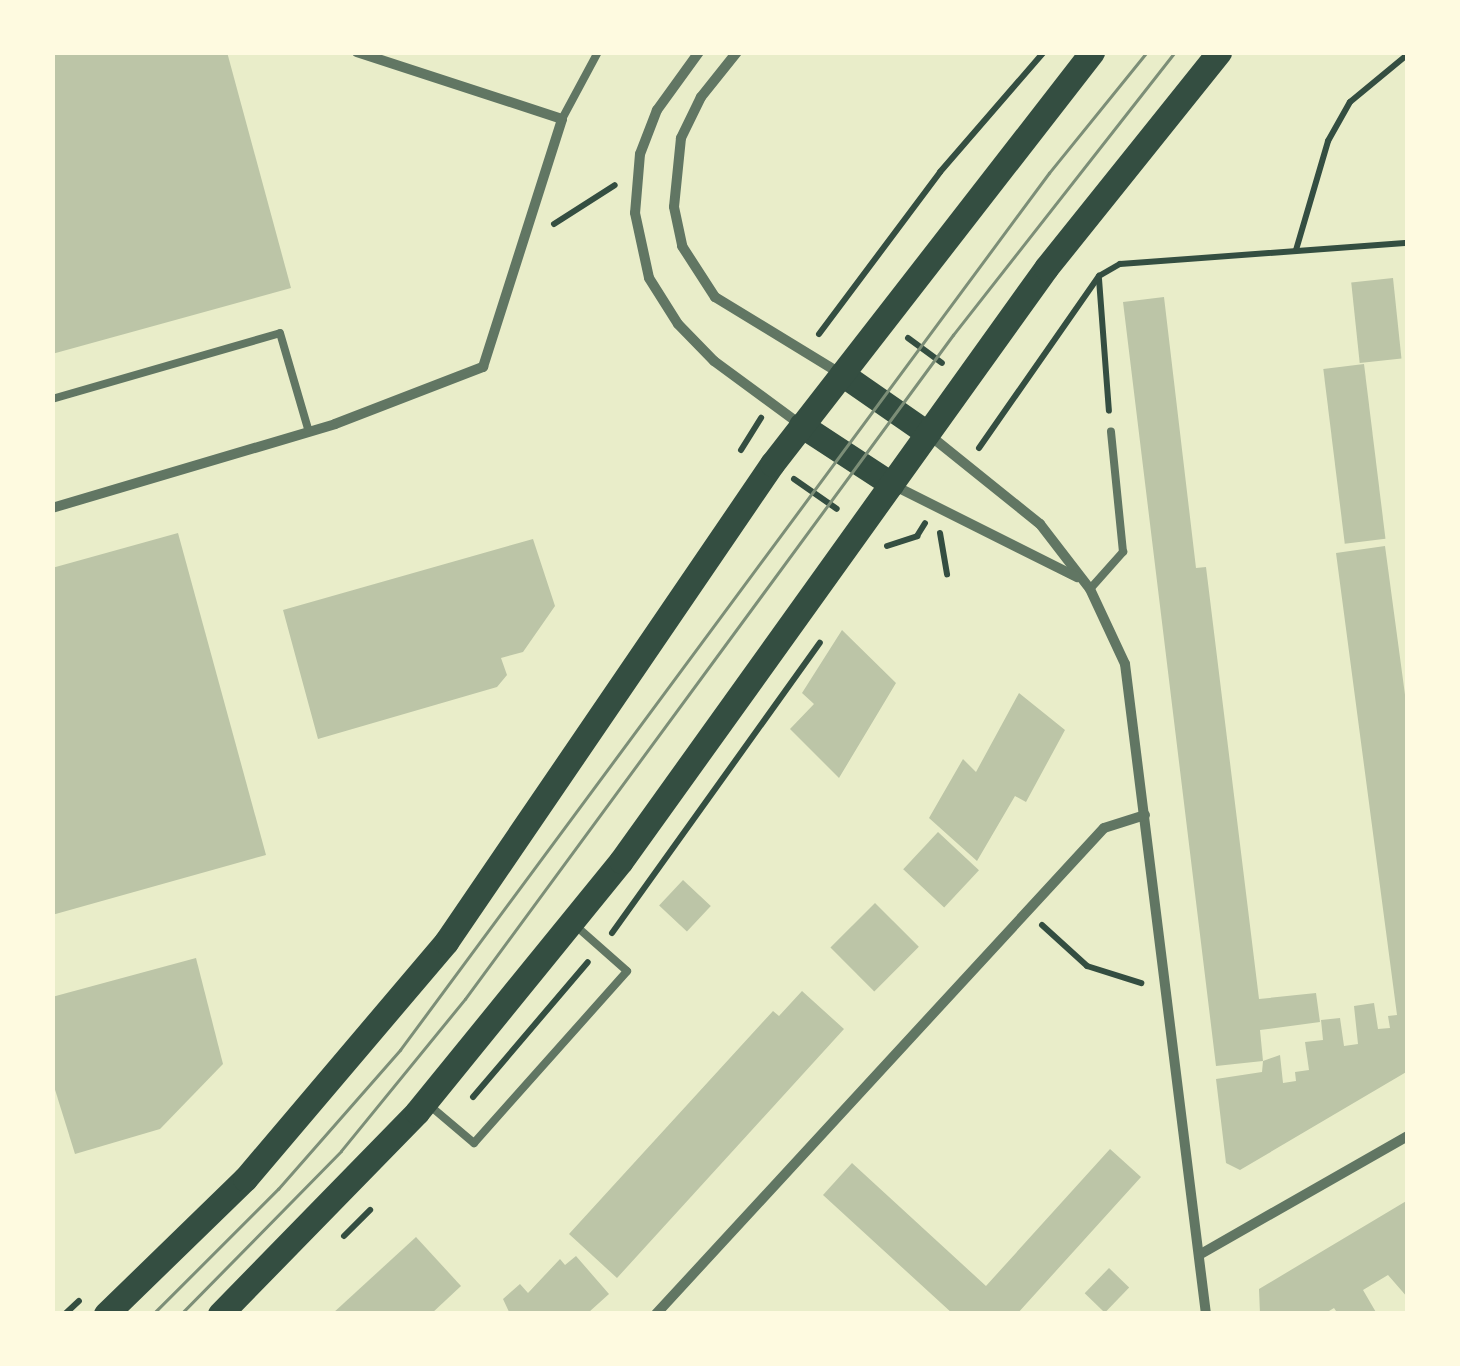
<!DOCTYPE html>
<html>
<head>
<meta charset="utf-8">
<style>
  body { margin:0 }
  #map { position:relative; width:1460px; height:1366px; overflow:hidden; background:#e9edc9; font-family:Ubuntu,sans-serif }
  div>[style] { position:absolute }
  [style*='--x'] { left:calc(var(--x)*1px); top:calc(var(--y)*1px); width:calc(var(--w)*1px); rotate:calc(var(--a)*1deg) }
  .building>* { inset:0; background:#bcc5a7; transform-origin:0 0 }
  .path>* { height:6px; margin:-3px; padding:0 3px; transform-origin:3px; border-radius:3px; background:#344e41 }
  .service>* { height:8px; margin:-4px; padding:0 4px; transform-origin:4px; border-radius:4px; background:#617663 }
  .minor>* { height:10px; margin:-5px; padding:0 5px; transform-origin:5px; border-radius:5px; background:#617663 }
  .primary>* { height:25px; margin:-12.5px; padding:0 12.5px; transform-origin:12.5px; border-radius:12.5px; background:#344e41 }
  .tram>* { height:2.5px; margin:-1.25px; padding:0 1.25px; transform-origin:1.25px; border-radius:1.25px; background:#7c8e77 }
  span { translate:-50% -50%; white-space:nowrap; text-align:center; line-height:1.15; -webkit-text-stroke:8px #fefae0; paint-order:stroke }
  .frame { position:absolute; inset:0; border:55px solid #fefae0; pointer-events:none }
</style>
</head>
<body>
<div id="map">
  <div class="building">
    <div style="clip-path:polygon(52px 52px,227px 52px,291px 288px,52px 354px)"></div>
    <div style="left:1393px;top:278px;width:81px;height:42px;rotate:84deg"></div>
    <div style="clip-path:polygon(1164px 297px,1196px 568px,1206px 567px,1259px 999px,1316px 993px,1320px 1022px,1260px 1030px,1263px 1061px,1216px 1066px,1123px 302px)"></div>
    <div style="left:1364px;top:364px;width:176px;height:41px;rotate:83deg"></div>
    <div style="clip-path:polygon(178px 533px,266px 855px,52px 915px,52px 568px)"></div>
    <div style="clip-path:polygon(533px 539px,555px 606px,523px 652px,501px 658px,507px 675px,497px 687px,318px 739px,283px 610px)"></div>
    <div style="clip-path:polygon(1385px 546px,1408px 717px,1408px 1071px,1240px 1170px,1226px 1163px,1216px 1079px,1262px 1072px,1263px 1061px,1280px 1055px,1283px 1083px,1296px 1081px,1295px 1072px,1309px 1070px,1305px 1042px,1323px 1040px,1321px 1020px,1340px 1018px,1344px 1046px,1358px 1044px,1354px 1006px,1374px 1003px,1378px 1029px,1390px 1028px,1388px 1016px,1397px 1015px,1336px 553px)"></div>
    <div style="clip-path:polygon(842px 630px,896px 683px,839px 778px,790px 729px,814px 704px,802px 693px)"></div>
    <div style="clip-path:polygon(1019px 693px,1065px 730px,1026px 802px,1015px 796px,977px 861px,929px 818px,963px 759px,976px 772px)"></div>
    <div style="left:938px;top:832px;width:56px;height:51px;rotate:43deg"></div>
    <div style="left:683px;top:880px;width:38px;height:35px;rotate:43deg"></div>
    <div style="left:875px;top:903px;width:62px;height:63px;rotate:45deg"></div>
    <div style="clip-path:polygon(196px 958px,223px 1064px,160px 1129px,75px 1154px,52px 1080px,52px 997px)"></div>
    <div style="clip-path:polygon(802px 991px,844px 1029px,617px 1278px,569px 1234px,773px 1011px,779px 1016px)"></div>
    <div style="clip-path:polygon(1110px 1149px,1141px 1177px,1017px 1314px,953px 1314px,823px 1195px,852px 1163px,986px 1286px)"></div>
    <div style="clip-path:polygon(1408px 1200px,1408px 1298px,1388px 1275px,1363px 1290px,1377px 1314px,1338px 1314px,1334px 1308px,1324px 1314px,1260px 1314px,1259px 1289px)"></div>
    <div style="clip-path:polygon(416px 1237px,461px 1286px,431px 1314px,332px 1314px)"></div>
    <div style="clip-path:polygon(576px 1256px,609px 1294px,589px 1312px,510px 1314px,503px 1299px,520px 1284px,528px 1293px,560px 1259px,565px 1265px)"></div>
    <div style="left:1109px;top:1268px;width:28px;height:35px;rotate:44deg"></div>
  </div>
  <div class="path">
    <div style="--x:554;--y:224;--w:72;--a:-32.6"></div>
    <div style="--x:1296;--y:250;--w:114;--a:-73.6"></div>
    <div style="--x:1328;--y:141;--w:45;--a:-60.6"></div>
    <div style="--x:1350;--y:102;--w:75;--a:-39.6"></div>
    <div style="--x:1099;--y:279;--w:132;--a:85.7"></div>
    <div style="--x:819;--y:334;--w:202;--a:-53.2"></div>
    <div style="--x:940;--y:172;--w:159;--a:-49.1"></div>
    <div style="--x:908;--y:338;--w:42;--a:36.3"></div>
    <div style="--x:979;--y:448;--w:210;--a:-55.1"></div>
    <div style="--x:1099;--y:276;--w:24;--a:-30"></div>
    <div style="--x:1120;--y:264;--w:289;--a:-4.2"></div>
    <div style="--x:741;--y:450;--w:38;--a:-58"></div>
    <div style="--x:794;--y:479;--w:52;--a:34.9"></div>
    <div style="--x:940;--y:533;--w:42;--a:80.3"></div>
    <div style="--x:887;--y:546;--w:32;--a:-18"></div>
    <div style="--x:917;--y:536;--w:15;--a:-58"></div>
    <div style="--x:1042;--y:925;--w:61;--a:42.3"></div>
    <div style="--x:1087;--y:966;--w:57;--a:17.5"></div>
    <div style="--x:612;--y:933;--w:357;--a:-54.4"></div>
    <div style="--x:473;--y:1097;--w:177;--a:-49.6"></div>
    <div style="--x:344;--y:1236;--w:37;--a:-45"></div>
    <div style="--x:65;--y:1314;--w:19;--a:-43"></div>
  </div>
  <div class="service">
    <div style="--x:562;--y:119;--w:76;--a:-61.8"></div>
    <div style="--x:52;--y:399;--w:237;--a:-16.1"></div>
    <div style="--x:280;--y:333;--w:103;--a:73.7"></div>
    <div style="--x:1090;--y:589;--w:50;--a:-48.3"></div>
    <div style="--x:1123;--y:552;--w:121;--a:-95.7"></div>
    <div style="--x:429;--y:1105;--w:59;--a:40.2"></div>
    <div style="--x:474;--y:1143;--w:230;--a:-48.3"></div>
    <div style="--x:627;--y:971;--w:68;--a:-138.6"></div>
  </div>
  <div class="minor">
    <div style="--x:699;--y:52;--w:72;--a:125.9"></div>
    <div style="--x:657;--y:110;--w:47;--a:111.1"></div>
    <div style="--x:640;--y:154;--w:59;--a:94.8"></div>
    <div style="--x:635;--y:213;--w:66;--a:77.8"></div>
    <div style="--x:649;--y:278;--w:54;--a:57.8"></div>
    <div style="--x:678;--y:324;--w:52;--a:45.8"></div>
    <div style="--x:714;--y:361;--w:108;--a:36.3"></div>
    <div style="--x:737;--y:52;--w:58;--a:128.7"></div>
    <div style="--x:701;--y:97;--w:46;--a:116"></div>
    <div style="--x:681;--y:138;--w:69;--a:95.8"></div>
    <div style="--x:674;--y:207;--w:40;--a:78"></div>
    <div style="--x:682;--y:246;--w:61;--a:57.1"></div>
    <div style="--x:715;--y:297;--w:148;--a:31.4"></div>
    <div style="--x:928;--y:434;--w:144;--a:38.8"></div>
    <div style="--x:1040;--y:524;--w:82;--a:52.4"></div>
    <div style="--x:1090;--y:589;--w:83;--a:65"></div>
    <div style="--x:1125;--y:664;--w:655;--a:82.9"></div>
    <div style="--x:891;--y:484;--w:208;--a:26.6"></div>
    <div style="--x:52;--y:508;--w:295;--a:-16.5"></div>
    <div style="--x:335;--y:424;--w:159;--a:-21.1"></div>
    <div style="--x:483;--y:367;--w:260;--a:-72.3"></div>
    <div style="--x:562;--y:119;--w:216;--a:-161.9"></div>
    <div style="--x:1199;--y:1255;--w:241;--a:-29.7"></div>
    <div style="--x:656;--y:1314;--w:661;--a:-47.33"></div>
    <div style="--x:1104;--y:828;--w:43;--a:-17.6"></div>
  </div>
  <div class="primary">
    <div style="--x:842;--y:374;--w:103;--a:34.8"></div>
    <div style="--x:801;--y:425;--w:108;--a:33.2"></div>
    <div style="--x:106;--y:1314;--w:194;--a:-44.2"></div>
    <div style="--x:245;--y:1179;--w:311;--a:-49.7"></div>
    <div style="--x:446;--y:942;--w:579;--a:-55.71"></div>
    <div style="--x:772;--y:464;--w:522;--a:-52.16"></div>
    <div style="--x:220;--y:1314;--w:282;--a:-45.7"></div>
    <div style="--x:417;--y:1112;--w:323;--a:-50.9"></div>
    <div style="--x:621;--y:861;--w:730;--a:-54.37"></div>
    <div style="--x:1046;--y:268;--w:277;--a:-51.3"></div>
  </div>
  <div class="tram">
    <div style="--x:153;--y:1314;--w:177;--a:-45"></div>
    <div style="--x:278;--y:1189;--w:185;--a:-48.7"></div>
    <div style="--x:400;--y:1050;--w:1091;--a:-53.5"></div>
    <div style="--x:1049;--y:173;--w:156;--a:-51"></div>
    <div style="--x:181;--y:1314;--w:228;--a:-45.5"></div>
    <div style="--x:341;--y:1151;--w:196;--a:-50.8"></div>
    <div style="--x:465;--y:999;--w:824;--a:-53.69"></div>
    <div style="--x:953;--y:335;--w:360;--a:-51.9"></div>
  </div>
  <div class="frame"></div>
</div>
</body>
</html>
